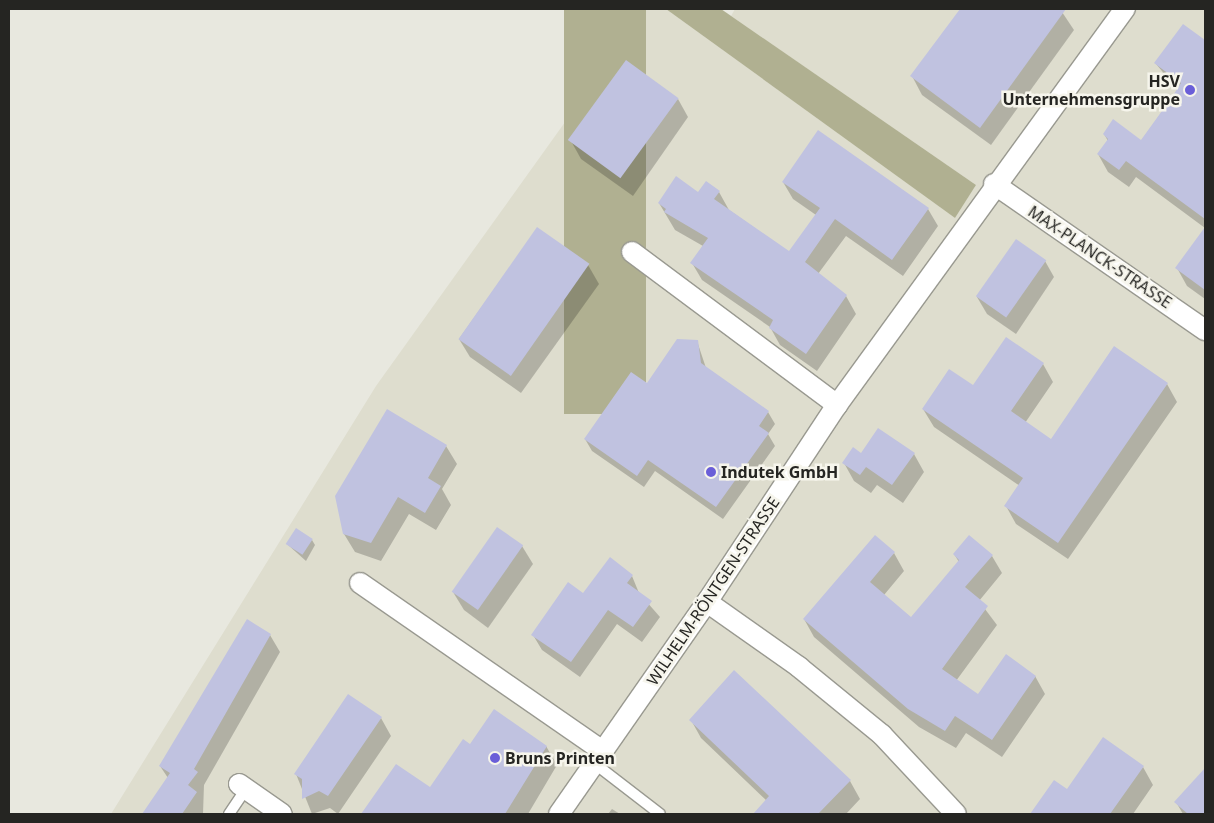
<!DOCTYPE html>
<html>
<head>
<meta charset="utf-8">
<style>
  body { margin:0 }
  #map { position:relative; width:1214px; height:823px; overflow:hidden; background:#e8e8df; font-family:"Noto Sans",sans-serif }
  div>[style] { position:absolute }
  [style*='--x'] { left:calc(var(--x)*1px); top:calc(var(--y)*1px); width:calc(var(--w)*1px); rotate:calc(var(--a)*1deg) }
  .built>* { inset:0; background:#deddce }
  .forest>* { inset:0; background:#b0b091; transform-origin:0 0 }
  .shadow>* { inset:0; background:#0003 }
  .building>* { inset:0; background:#c0c2e0; transform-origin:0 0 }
  .roads { filter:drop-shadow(1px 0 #999990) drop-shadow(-1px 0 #999990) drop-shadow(0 1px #999990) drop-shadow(0 -1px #999990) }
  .lane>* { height:10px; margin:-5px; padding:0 5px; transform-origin:5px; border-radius:5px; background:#fff }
  .street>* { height:20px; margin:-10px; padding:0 10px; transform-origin:10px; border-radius:10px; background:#fff }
  .dots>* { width:14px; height:14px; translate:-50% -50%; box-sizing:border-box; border:2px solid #f6f5ec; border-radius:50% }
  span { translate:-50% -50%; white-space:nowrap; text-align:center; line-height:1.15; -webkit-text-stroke:5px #f6f5ec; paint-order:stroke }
  .poi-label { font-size:16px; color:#252522; font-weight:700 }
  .right { translate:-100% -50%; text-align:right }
  .left { translate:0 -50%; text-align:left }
  .street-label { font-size:16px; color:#252522 }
  .frame { position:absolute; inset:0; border:10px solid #252522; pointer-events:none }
</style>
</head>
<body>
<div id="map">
  <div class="built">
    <div style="clip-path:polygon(646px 9px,666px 9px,955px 218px,976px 185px,731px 16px,735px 9px,1205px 9px,1205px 814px,111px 814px,376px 386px)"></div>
  </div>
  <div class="forest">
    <div style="left:564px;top:9px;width:82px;height:405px"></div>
    <div style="clip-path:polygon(666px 9px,721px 9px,976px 185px,955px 218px)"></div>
  </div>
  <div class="shadow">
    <div style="clip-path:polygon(961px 9px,1060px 9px,1074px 30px,991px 145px,922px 95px,912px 76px)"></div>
    <div style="clip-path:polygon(1183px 26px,1205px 42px,1205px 228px,1136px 177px,1129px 187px,1108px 172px,1098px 154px,1108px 141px,1104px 134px,1141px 141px,1178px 90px,1156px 64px)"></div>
    <div style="clip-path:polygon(678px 99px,688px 117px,633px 196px,581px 159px,571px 141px)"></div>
    <div style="clip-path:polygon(783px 182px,928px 209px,938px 226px,903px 276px,846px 236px,818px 274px,846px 296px,856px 314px,817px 371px,780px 345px,770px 327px,702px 280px,692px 263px,703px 246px,675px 230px,659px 203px,719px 192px,729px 210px,790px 253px,816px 215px,793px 199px)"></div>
    <div style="clip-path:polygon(537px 229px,588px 265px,599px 284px,521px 393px,470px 357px,459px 339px)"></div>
    <div style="clip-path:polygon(1205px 229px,1205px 299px,1187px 286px,1177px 268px)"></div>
    <div style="clip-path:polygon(1045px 261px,1054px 277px,1016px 334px,987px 314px,977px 297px)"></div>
    <div style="clip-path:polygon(697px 341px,706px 368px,768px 412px,775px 424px,768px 434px,775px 446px,723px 519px,655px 471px,644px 487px,592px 451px,585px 439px)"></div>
    <div style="clip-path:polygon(1043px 364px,1053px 382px,1025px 423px,1051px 440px,1167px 384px,1177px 402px,1068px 559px,1016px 524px,1006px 506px,1020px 486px,934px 427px,923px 409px)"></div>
    <div style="clip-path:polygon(446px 446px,457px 464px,442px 489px,451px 505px,436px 530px,409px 514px,381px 561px,355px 552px,344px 534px)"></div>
    <div style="clip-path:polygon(861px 454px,914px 454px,924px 472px,903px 503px,877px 485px,871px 493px,854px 481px,844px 463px)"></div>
    <div style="clip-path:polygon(498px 529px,522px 546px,533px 564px,488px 628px,464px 610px,453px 592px)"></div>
    <div style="clip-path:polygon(312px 540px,315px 545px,306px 561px,287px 544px)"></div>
    <div style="clip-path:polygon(894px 553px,904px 571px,884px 595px,911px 618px,959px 562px,954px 554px,992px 556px,1002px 573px,979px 601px,997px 625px,956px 681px,978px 695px,1035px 676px,1045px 694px,1002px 757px,966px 733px,956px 748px,919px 727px,814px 637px,804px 619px)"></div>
    <div style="clip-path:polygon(632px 576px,639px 593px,660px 617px,642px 642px,617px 624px,580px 677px,542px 650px,533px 635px,583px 594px)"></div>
    <div style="clip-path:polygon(270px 635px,280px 652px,204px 785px,203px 814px,144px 814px,168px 778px,160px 766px)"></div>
    <div style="clip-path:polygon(381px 718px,391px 736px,338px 814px,330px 808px,312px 814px,296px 774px)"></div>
    <div style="clip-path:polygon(691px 720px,850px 781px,860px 799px,846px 814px,754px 814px,767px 801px,701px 738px)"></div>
    <div style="clip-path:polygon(471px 746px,546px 746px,557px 765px,528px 814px,363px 814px,396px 766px,430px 789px)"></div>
    <div style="clip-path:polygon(1143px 767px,1153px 785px,1133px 814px,1032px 814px,1055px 782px,1068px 791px)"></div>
    <div style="clip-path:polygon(1205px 770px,1205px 814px,1183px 814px,1176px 802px)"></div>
    <div style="clip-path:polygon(612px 809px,620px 814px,608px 814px)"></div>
  </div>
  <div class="building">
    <div style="clip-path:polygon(960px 9px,1066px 9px,980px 128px,910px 76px)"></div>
    <div style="clip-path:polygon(1183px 24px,1205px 40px,1205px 219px,1126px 161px,1119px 170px,1097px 154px,1108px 139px,1103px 134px,1113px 119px,1141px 140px,1172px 97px,1181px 83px,1154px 63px)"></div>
    <div style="left:626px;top:60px;width:65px;height:99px;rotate:36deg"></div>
    <div style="clip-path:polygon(818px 130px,929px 208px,892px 260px,835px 219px,805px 262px,847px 295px,806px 354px,769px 328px,773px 320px,690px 263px,708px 238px,664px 212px,666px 209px,658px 203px,676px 176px,698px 192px,706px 181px,720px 191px,714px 199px,789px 251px,820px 208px,782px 182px)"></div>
    <div style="left:537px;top:227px;width:64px;height:137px;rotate:35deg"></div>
    <div style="clip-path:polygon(1205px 227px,1205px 290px,1175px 268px)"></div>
    <div style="left:1016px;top:239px;width:37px;height:70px;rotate:35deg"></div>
    <div style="clip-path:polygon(1006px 337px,1044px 363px,1011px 411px,1051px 439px,1114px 346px,1168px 383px,1058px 543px,1004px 506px,1023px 478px,922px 409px,949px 369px,973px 385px)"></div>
    <div style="clip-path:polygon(677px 339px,698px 340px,701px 363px,769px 411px,759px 426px,769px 433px,716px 507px,648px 460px,637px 476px,584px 439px,631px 372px,647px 383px)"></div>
    <div style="clip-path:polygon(387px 409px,447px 445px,428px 478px,441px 486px,425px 513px,398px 497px,371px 543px,343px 534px,335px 496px)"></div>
    <div style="clip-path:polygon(878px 428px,915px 453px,892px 485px,866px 467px,860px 475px,842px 463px,853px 447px,861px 453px)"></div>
    <div style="left:497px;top:527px;width:32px;height:79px;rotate:35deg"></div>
    <div style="left:296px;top:528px;width:20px;height:19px;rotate:33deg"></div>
    <div style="clip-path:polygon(875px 535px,895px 552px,870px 582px,911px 617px,959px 560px,953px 554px,969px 535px,993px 555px,965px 587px,988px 606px,942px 669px,978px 694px,1006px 654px,1036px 676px,992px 740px,955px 716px,945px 731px,908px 709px,803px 619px)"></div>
    <div style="clip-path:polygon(610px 557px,633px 575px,627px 583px,652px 601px,633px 627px,608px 610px,571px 662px,531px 635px,568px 582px,583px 593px)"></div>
    <div style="clip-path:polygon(247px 619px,271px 634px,194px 769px,198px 772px,188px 785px,197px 792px,182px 814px,142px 814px,170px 773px,159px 766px)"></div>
    <div style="clip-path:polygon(734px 670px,851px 780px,818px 814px,753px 814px,769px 796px,689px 720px)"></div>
    <div style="clip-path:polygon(348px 694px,382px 717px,328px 796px,319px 791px,302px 799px,302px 779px,294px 774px)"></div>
    <div style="clip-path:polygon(494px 709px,547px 746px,505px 814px,361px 814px,396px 764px,430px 787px,463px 739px,470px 744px)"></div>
    <div style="clip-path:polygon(1103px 737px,1144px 766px,1110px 814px,1030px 814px,1054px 780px,1067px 789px)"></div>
    <div style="clip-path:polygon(1205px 768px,1205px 814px,1188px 814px,1174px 802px)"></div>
  </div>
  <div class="roads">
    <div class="lane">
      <div style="--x:594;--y:763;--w:83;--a:37.7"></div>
      <div style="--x:229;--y:814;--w:30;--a:-56"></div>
    </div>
    <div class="street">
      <div style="--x:994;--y:184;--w:257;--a:34.7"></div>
      <div style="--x:632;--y:252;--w:256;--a:36.7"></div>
      <div style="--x:360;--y:583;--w:295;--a:34.7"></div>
      <div style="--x:707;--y:602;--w:113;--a:35.2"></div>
      <div style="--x:799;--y:667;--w:107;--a:39.3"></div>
      <div style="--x:882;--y:735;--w:108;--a:46.9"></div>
      <div style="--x:239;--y:784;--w:52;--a:34.9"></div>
      <div style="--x:559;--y:814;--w:259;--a:-55.1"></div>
      <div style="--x:707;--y:602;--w:236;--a:-56.6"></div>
      <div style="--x:837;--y:405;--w:490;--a:-54"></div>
    </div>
  </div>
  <div class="dots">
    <div style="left:1190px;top:90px;background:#6a5ed8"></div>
    <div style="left:711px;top:472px;background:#6a5ed8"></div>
    <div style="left:495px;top:758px;background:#6a5ed8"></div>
  </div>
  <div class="poi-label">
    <span class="right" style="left:1180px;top:90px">HSV<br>Unternehmensgruppe</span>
    <span class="left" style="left:721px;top:472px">Indutek GmbH</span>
    <span class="left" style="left:505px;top:758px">Bruns Printen</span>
  </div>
  <div class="street-label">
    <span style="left:1100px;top:257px;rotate:34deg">MAX-PLANCK-STRASSE</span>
    <span style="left:713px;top:591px;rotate:-56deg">WILHELM-RÖNTGEN-STRASSE</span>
  </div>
  <div class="frame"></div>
</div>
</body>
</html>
